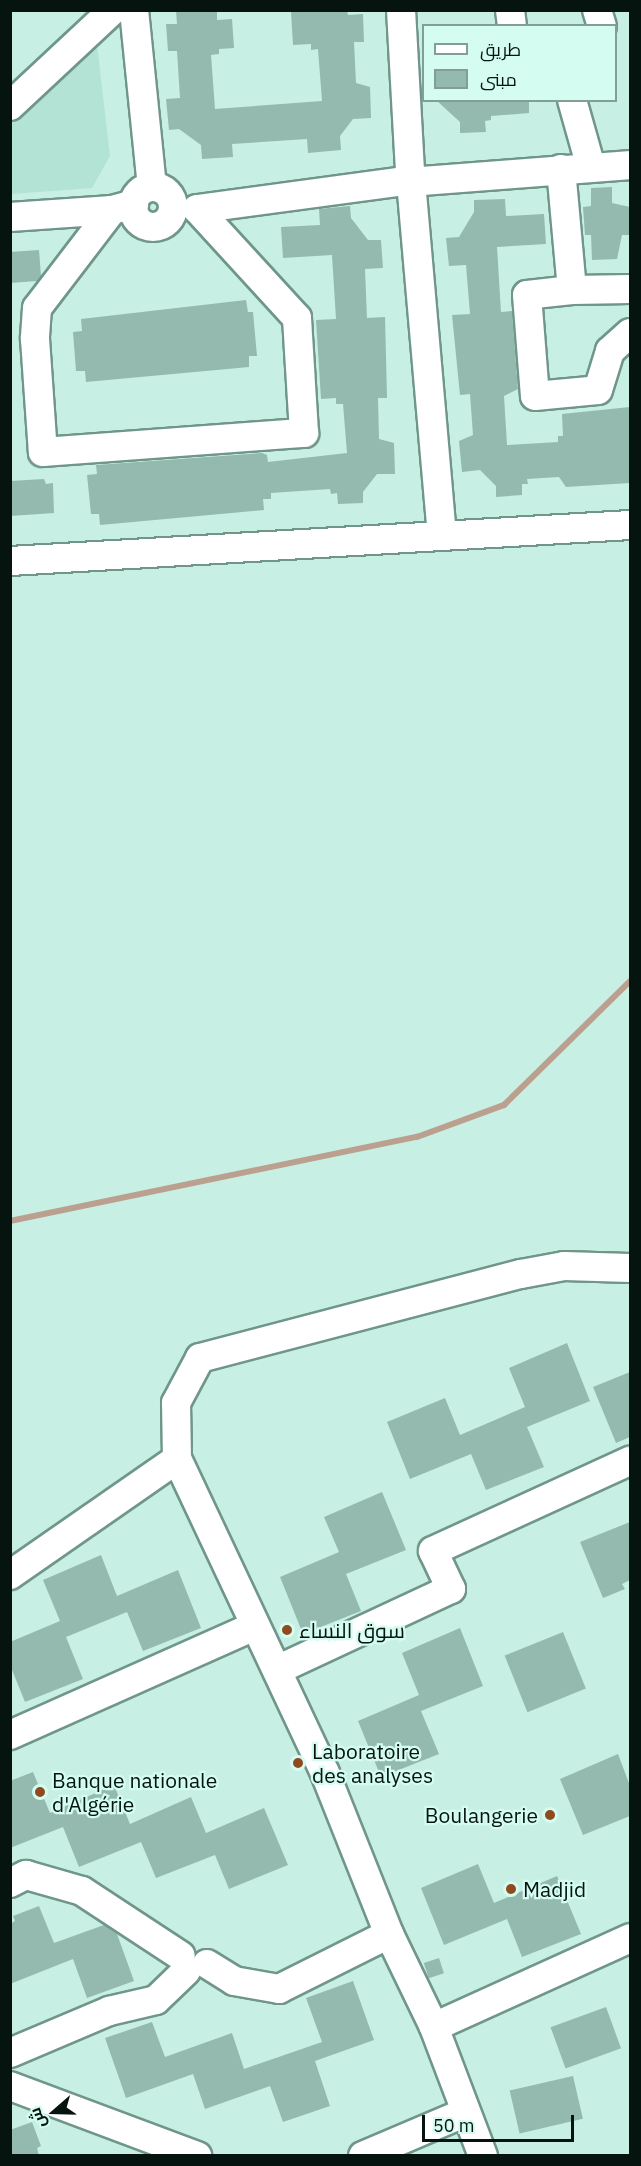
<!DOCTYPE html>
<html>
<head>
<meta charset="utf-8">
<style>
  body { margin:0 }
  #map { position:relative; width:641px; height:2166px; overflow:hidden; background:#c7efe3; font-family:"IBM Plex Sans",Cairo,sans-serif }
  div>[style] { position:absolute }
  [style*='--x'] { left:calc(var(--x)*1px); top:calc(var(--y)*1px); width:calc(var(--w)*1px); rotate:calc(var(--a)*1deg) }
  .built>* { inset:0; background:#b2e3d5 }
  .stream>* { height:6px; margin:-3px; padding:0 3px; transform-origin:3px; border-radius:3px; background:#bb9f8f }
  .building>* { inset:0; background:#94baaf; transform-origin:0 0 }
  .roads { filter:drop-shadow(2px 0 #70968b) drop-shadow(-2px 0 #70968b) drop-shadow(0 2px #70968b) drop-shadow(0 -2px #70968b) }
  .minor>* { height:28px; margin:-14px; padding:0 14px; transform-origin:14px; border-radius:14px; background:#fff }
  .minor>.ring { margin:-14px; padding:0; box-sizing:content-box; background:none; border:28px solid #fff; border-radius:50% }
  .dots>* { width:16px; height:16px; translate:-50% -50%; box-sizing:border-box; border:3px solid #d4fcf1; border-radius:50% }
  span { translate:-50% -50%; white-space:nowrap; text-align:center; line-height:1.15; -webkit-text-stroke:4.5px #d4fcf1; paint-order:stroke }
  .poi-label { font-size:21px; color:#061410 }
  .left { translate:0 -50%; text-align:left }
  .right { translate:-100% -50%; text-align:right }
  .frame { position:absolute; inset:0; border:12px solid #061410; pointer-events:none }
  .legend { position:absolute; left:422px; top:24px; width:195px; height:78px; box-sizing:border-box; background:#d4fcf1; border:2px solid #829f97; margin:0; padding:8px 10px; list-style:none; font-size:18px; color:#061410 }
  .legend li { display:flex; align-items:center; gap:12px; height:30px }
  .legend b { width:30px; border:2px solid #829f97 }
  .north { position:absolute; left:24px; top:2082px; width:60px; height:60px; -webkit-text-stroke:4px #d4fcf1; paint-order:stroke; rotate:250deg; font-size:16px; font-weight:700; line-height:24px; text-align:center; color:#061410 }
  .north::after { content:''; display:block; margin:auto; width:21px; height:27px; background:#061410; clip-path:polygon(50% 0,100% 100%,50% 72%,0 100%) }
  .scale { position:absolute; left:422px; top:2115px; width:152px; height:27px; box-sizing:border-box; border:3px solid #061410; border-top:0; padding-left:8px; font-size:18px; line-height:21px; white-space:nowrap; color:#061410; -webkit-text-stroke:4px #d4fcf1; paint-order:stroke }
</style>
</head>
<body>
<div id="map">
  <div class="built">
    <div style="clip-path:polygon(96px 36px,110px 156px,92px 188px,11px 194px,11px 115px)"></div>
  </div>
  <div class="stream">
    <div style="--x:10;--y:1221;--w:416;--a:-11.7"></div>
    <div style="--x:417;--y:1137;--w:93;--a:-20.2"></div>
    <div style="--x:504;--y:1105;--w:177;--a:-44.5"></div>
  </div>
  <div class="building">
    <div style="clip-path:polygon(176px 10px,217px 10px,217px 20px,232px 19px,234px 48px,219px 49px,219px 54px,211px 55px,215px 109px,322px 101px,318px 49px,311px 50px,311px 44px,293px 45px,291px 12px,347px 10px,348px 15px,363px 14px,364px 42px,354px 42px,356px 83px,370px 87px,371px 118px,353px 119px,340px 136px,341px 150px,308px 153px,307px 139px,232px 144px,233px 157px,202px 159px,201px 145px,179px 129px,169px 130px,166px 99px,180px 98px,177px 51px,168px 51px,166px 24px,177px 24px)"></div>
    <div style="clip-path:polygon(436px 100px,529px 100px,529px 113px,491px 116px,491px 120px,485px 121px,486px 132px,460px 133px,460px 122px)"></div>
    <div style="clip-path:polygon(612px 187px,612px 203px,630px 207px,630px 235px,622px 235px,617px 259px,592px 260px,591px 235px,585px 235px,583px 207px,591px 206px,591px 188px)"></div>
    <div style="clip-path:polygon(505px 199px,506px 216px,544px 214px,546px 244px,497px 247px,501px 312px,512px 311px,518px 389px,504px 396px,507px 445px,558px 442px,558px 436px,563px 436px,562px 414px,630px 407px,630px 483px,566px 487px,559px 477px,527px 479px,528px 484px,522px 484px,522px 495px,496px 497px,496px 486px,480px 470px,462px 472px,459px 441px,473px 435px,470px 394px,460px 395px,452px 315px,470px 314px,466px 265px,449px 266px,446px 238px,459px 237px,474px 212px,474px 200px)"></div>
    <div style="clip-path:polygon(350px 206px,351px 218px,368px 240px,381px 240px,383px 268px,365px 269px,367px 318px,385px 317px,387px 398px,378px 398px,379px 439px,394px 443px,395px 474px,377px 474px,363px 492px,363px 503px,338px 504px,337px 493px,331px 494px,330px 489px,271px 493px,271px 499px,263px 499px,264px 510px,100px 525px,99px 514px,91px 514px,87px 475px,97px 474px,96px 465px,262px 453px,267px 455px,268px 462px,347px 453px,343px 404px,336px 404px,336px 398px,321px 399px,316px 320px,336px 319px,332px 255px,283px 258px,281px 227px,320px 225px,319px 209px)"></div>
    <div style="clip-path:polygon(39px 250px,41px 276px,37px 281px,10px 283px,10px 252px)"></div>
    <div style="clip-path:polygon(246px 300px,248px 312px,253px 312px,257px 356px,249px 356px,249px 367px,86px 382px,85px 371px,76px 371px,73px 332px,82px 331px,81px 319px)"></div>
    <div style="clip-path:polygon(44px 479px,46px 484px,53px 483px,54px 513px,10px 516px,10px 481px)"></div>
    <div style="clip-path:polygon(567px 1343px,590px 1401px,527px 1427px,544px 1467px,486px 1490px,471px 1454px,410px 1479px,387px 1422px,445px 1398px,460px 1435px,495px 1420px,525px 1407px,509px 1368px)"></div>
    <div style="clip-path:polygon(630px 1372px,630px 1437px,616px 1443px,593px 1387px)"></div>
    <div style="clip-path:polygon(382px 1492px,406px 1550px,346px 1574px,361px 1611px,303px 1634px,280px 1577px,339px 1552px,324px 1517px)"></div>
    <div style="clip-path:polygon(630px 1522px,630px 1580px,622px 1584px,625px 1589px,603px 1598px,580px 1542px)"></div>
    <div style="clip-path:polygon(101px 1555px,117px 1596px,178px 1570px,201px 1628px,143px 1651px,127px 1612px,66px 1637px,83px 1679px,25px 1702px,10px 1665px,10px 1642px,60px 1621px,43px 1580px)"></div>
    <div style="clip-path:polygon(460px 1628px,483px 1686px,421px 1711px,439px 1754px,381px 1777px,358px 1721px,419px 1695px,402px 1653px)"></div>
    <div style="left:563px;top:1632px;width:61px;height:63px;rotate:68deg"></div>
    <div style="clip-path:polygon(618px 1754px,630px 1786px,630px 1816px,583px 1835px,560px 1779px)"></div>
    <div style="clip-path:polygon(33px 1772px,50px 1813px,114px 1785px,130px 1824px,191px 1797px,206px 1833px,264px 1808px,288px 1865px,229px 1889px,215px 1855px,156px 1878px,141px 1842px,79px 1867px,63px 1827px,10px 1848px,10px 1781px)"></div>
    <div style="clip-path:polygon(478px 1864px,494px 1903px,557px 1876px,581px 1934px,522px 1957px,507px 1919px,444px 1945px,421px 1888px)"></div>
    <div style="clip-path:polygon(39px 1906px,54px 1943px,104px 1925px,117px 1934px,134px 1981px,87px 1998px,73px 1959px,10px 1984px,10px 1924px,15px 1921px,13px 1916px)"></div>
    <div style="left:439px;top:1958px;width:16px;height:16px;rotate:72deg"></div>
    <div style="clip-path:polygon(353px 1981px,374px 2040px,315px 2061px,330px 2106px,283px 2122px,270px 2086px,205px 2109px,193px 2074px,126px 2098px,105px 2038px,152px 2022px,165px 2057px,232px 2033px,244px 2069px,322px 2042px,306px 1998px)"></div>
    <div style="left:606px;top:2007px;width:44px;height:59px;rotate:70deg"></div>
    <div style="left:573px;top:2076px;width:44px;height:65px;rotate:77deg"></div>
    <div style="clip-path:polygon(32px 2122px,41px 2146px,37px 2148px,39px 2156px,10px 2156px,10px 2130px)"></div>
  </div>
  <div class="roads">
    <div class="minor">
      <div style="--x:134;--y:10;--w:178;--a:84.2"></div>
      <div style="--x:401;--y:10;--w:159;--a:86.8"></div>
      <div style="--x:510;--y:10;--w:16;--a:83"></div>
      <div style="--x:597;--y:10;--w:17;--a:73"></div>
      <div style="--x:572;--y:100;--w:70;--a:74.2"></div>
      <div style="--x:10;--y:106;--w:141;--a:-43"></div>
      <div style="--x:561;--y:169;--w:121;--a:84.8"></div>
      <div style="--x:572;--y:290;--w:45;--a:173.7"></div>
      <div style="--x:527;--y:295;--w:101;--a:85.5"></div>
      <div style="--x:535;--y:396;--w:63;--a:-5.4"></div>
      <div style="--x:598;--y:390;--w:41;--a:-72.9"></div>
      <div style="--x:610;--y:351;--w:27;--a:-42"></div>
      <div style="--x:423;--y:181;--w:208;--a:-4.4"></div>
      <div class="ring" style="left:133px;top:187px;width:12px;height:12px"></div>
      <div style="--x:412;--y:193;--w:343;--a:85"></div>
      <div style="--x:112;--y:210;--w:123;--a:127.4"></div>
      <div style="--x:37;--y:308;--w:31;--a:94"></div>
      <div style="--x:35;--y:339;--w:113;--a:86"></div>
      <div style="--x:43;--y:452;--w:262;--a:-4.2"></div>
      <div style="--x:304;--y:433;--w:115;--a:-93.5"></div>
      <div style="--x:297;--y:318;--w:148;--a:-132.5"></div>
      <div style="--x:197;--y:209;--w:203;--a:-7.7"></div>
      <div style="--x:10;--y:217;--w:102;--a:-3.9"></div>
      <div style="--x:112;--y:210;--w:23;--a:-15"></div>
      <div style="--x:572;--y:290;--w:58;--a:-1"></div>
      <div style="--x:10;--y:561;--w:621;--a:-3.32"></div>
      <div style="--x:10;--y:1575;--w:203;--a:-34.8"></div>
      <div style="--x:277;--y:1670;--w:192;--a:-25"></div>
      <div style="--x:451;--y:1589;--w:42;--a:-115.3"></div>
      <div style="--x:433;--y:1551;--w:217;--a:-24.6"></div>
      <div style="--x:10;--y:1735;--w:268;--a:-24"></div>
      <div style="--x:10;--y:1883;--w:18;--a:-27"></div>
      <div style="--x:26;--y:1875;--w:58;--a:15.9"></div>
      <div style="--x:82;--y:1891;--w:118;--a:33.3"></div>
      <div style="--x:207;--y:1964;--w:32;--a:32"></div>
      <div style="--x:234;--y:1981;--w:46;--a:10.1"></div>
      <div style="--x:279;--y:1989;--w:123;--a:-26.6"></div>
      <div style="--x:434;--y:2027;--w:215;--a:-24.4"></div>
      <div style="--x:10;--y:2053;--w:108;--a:-23"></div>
      <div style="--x:109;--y:2011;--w:48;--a:-13.2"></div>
      <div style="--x:156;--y:2000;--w:42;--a:-44"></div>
      <div style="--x:10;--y:2086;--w:200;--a:20.5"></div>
      <div style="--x:363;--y:2156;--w:110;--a:-23.1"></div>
      <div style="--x:483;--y:2156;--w:138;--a:-110.8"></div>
      <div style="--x:434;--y:2027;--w:103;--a:-115.8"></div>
      <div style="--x:389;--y:1934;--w:173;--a:-111.7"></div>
      <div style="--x:325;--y:1773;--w:347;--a:-115.2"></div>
      <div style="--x:177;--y:1459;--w:56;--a:-91"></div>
      <div style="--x:176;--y:1403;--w:51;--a:-61.9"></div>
      <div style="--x:200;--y:1358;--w:332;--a:-14.7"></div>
      <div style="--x:521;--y:1274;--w:44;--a:-10.5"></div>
      <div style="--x:564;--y:1266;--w:66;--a:1.7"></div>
    </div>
  </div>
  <div class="dots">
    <div style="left:287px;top:1630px;background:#8f4b1f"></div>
    <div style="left:298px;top:1763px;background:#8f4b1f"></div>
    <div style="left:40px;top:1792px;background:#8f4b1f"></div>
    <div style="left:550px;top:1815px;background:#8f4b1f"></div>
    <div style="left:511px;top:1889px;background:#8f4b1f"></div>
  </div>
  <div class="poi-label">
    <span class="left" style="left:299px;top:1630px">سوق النساء</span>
    <span class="left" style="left:312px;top:1763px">Laboratoire<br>des analyses</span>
    <span class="left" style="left:52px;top:1792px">Banque nationale<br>d'Algérie</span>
    <span class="right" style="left:538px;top:1815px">Boulangerie</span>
    <span class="left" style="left:523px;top:1889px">Madjid</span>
  </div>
  <div class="frame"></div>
  <ul class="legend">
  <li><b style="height:8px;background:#fff"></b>طريق</li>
  <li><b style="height:16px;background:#94baaf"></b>مبنى</li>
  </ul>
  <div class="north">ش</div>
  <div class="scale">50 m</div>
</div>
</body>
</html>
